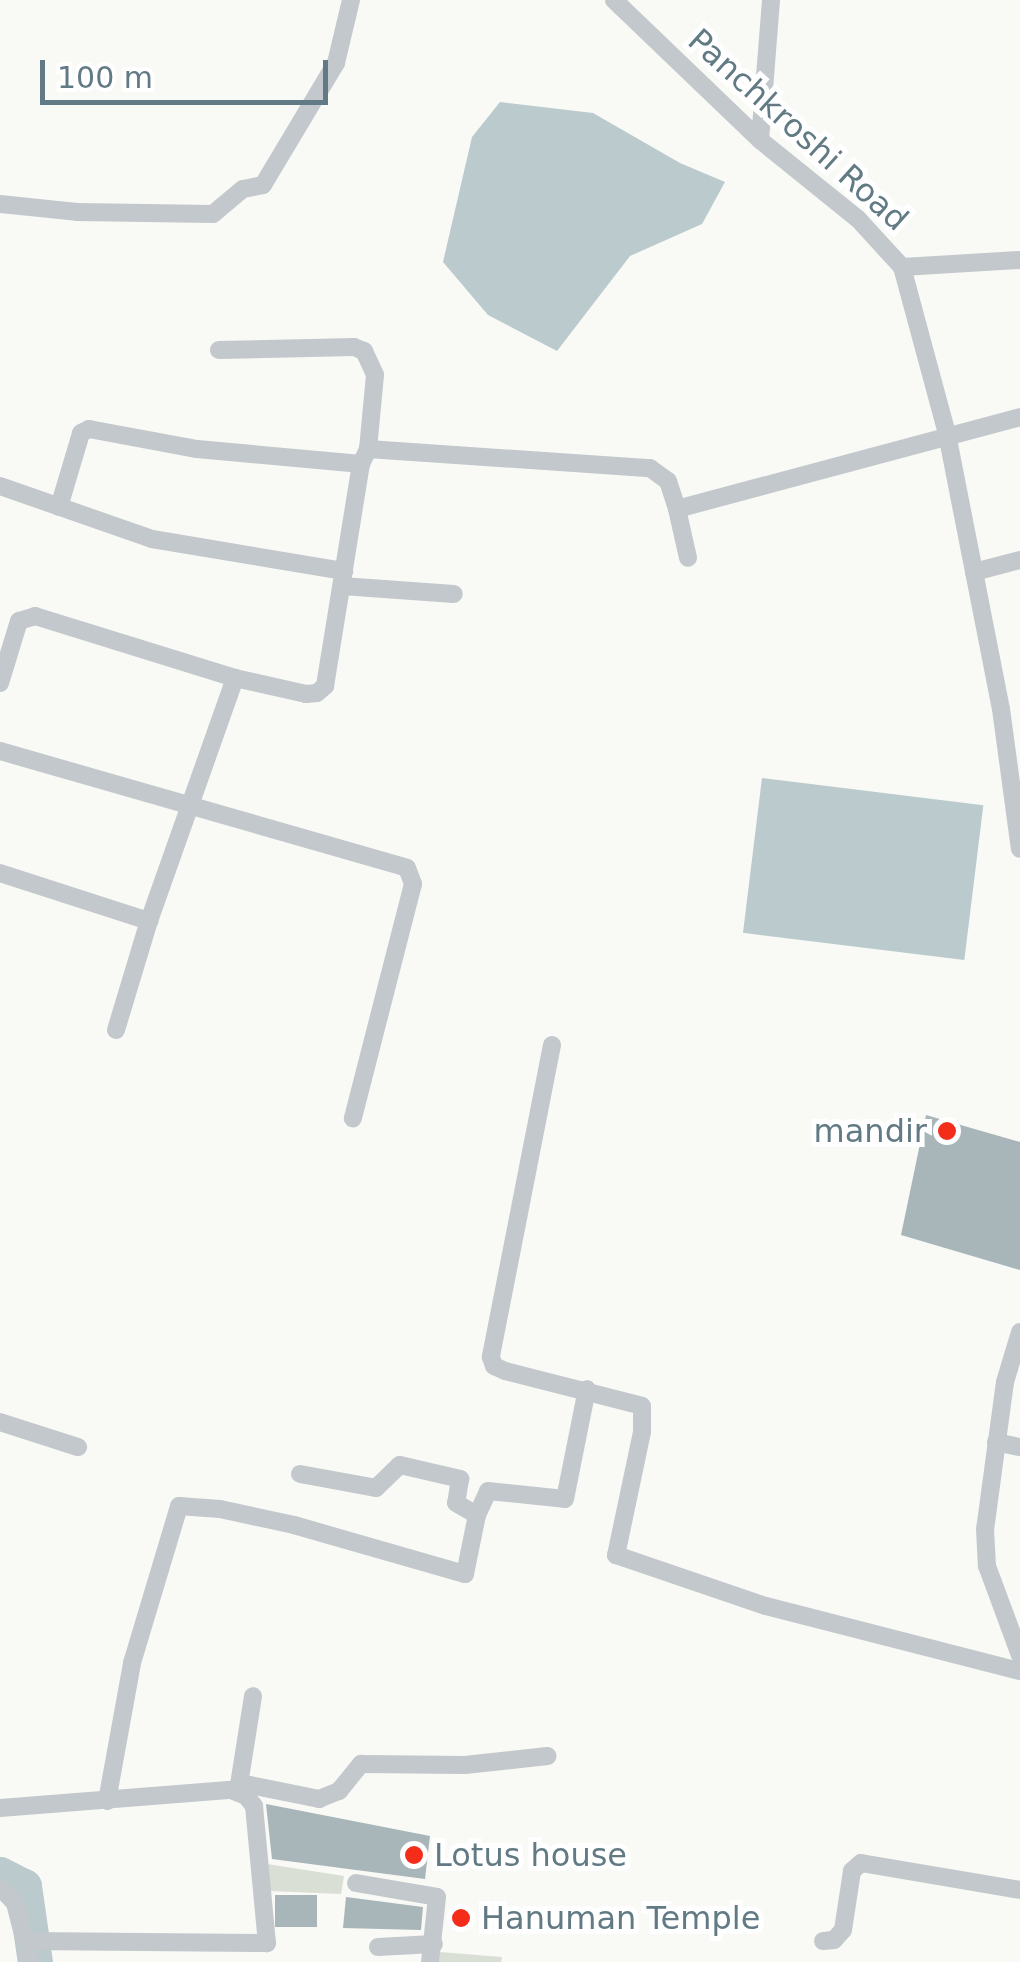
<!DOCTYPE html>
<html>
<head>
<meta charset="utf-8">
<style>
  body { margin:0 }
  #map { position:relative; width:1020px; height:1962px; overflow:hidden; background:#f9f9f6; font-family:"DejaVu Sans",sans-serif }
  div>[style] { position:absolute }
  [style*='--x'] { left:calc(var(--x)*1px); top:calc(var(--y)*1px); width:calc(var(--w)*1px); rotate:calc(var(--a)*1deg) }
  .green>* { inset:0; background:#dadfd5 }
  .water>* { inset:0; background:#bacacd; transform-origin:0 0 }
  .river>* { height:35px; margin:-17.5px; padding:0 17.5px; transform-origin:17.5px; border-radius:17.5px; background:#bacacd }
  .building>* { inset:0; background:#a8b5b9; transform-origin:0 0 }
  .minor>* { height:18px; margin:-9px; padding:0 9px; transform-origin:9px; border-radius:9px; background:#c2c8cb }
  .dots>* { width:28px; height:28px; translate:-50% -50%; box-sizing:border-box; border:5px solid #fff; border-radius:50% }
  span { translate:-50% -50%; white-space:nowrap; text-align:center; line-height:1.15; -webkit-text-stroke:10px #fff; paint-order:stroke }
  .street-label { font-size:32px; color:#617a84 }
  .poi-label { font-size:32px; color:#617a84 }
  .right { translate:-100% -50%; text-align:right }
  .left { translate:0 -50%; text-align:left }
  .scale { position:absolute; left:40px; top:60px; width:288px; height:45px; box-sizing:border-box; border:5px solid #617a84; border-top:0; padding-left:12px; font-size:30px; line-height:35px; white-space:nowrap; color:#617a84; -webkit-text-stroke:8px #fff; paint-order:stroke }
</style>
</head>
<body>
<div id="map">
  <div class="green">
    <div style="clip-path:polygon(267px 1864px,344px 1876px,341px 1894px,270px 1891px)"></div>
    <div style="clip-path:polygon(440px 1952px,502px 1957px,501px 1962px,439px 1962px)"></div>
  </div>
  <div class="water">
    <div style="clip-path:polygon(500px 102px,593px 113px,680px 163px,725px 182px,702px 224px,630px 256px,557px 351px,488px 315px,443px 262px,472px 137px)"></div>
    <div style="left:762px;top:778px;width:223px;height:156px;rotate:7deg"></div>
  </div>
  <div class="river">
    <div style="--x:0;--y:1874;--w:27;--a:27"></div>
    <div style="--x:24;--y:1886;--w:77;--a:81.8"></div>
  </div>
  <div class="building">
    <div style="clip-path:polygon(926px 1115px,1020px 1142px,1020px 1270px,901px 1235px)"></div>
    <div style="clip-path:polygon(266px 1804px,430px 1836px,425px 1879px,272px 1859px)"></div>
    <div style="left:275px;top:1895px;width:42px;height:32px"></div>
    <div style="clip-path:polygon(346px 1897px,423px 1907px,421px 1930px,343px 1928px)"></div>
  </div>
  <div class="minor">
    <div style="--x:614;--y:0;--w:202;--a:43.8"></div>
    <div style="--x:760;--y:140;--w:126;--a:38.9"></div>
    <div style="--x:858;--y:219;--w:65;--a:47.5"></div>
    <div style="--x:902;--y:267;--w:173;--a:74.9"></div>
    <div style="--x:947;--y:434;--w:280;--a:78.9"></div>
    <div style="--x:1001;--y:709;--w:141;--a:82.3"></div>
    <div style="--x:760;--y:140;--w:140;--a:-85.5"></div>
    <div style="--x:0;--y:204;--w:77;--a:5.9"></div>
    <div style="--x:77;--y:212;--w:136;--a:0.8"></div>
    <div style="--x:213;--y:214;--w:39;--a:-40"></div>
    <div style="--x:243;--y:189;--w:20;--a:-11"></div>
    <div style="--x:263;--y:185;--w:142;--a:-59.1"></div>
    <div style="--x:336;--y:63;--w:65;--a:-76.6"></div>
    <div style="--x:902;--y:267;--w:118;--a:-3.4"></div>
    <div style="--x:219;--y:350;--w:135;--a:-1.3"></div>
    <div style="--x:354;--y:347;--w:11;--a:22"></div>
    <div style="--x:364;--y:351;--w:26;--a:65"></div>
    <div style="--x:375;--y:375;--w:74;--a:95.4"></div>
    <div style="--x:0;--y:486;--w:161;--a:19.2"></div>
    <div style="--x:152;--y:539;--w:195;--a:9.5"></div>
    <div style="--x:59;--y:507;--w:77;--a:-73.4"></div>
    <div style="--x:81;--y:433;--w:9;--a:-27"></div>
    <div style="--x:89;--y:429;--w:110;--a:10.5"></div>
    <div style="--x:197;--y:449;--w:165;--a:5.2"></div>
    <div style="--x:677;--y:509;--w:50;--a:77.3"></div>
    <div style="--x:974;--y:572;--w:48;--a:-14.6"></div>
    <div style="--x:342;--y:586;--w:112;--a:4.1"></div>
    <div style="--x:0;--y:683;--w:65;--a:-73"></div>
    <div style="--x:19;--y:621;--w:17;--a:-17"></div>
    <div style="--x:35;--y:616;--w:209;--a:17.2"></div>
    <div style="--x:0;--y:751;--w:423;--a:16"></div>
    <div style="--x:407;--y:868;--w:17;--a:69"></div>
    <div style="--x:413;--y:884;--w:242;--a:104.4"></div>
    <div style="--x:0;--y:873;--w:157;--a:17.9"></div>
    <div style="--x:149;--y:921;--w:258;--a:-70.5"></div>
    <div style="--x:235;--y:678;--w:73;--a:12.7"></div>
    <div style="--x:306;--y:694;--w:11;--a:-5"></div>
    <div style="--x:317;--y:693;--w:11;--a:-41"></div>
    <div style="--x:325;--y:686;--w:225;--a:-80.8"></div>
    <div style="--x:361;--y:464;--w:17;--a:-65"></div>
    <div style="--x:368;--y:449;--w:283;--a:3.9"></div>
    <div style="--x:650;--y:468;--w:22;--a:36"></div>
    <div style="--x:668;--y:481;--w:29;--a:72"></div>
    <div style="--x:677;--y:509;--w:355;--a:-15"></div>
    <div style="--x:116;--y:1030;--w:114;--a:-73.2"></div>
    <div style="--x:552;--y:1045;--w:318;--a:101.1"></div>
    <div style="--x:491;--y:1357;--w:9;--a:72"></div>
    <div style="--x:494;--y:1366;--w:12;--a:24"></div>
    <div style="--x:505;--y:1371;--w:141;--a:14.3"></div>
    <div style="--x:642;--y:1406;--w:26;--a:90"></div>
    <div style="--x:642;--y:1432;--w:126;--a:101.9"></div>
    <div style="--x:616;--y:1555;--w:158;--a:18.8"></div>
    <div style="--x:766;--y:1606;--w:262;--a:14.4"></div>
    <div style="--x:1020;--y:1332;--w:52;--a:106.7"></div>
    <div style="--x:1005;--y:1382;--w:148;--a:97.7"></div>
    <div style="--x:985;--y:1529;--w:37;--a:87"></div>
    <div style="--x:987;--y:1566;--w:95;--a:69.7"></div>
    <div style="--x:0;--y:1422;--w:82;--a:17.8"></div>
    <div style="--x:996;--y:1442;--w:25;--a:12"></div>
    <div style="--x:300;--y:1474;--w:77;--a:10.4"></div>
    <div style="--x:376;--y:1488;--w:33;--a:-44"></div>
    <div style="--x:400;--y:1465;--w:62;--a:13.1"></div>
    <div style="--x:460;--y:1479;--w:24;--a:99"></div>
    <div style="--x:456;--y:1503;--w:24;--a:30"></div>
    <div style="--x:240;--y:1783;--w:81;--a:11.4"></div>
    <div style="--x:319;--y:1799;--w:22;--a:-22"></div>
    <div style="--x:339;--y:1791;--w:35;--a:-51"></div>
    <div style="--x:361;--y:1764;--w:104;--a:0.6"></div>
    <div style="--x:465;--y:1765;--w:83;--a:-6.2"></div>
    <div style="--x:238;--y:1791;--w:96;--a:-81"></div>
    <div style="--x:107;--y:1801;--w:140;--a:-79.7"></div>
    <div style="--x:132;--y:1663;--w:164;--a:-73.3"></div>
    <div style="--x:179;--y:1506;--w:41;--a:4.2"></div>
    <div style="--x:220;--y:1509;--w:76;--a:12.2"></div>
    <div style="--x:294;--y:1525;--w:178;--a:16"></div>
    <div style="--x:465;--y:1574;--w:60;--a:-78.5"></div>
    <div style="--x:477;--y:1515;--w:26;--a:-65"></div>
    <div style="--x:488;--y:1491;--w:77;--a:5.9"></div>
    <div style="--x:565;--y:1499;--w:112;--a:-78.7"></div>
    <div style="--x:0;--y:1808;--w:232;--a:-4.5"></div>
    <div style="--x:231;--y:1790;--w:16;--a:22"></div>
    <div style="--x:246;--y:1796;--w:13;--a:51"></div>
    <div style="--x:254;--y:1806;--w:138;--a:84.6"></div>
    <div style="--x:267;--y:1943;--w:240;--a:-179.5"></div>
    <div style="--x:356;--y:1883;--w:82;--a:9.8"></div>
    <div style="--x:437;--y:1897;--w:65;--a:96.1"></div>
    <div style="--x:0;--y:1887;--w:22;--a:47"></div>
    <div style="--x:15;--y:1903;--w:61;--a:75.7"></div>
    <div style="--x:823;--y:1941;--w:11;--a:-5"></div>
    <div style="--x:834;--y:1940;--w:13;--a:-48"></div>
    <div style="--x:843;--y:1930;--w:60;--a:-81.3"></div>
    <div style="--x:852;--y:1871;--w:12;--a:-42"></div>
    <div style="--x:861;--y:1863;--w:161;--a:9.6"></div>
    <div style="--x:378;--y:1947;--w:56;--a:-3.1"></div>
  </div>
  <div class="dots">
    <div style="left:947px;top:1131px;background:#f42d1b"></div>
    <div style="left:414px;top:1855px;background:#f42d1b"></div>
    <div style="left:461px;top:1918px;background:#f42d1b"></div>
  </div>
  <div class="street-label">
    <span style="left:798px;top:130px;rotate:42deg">Panchkroshi Road</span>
  </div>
  <div class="poi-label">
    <span class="right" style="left:927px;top:1131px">mandir</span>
    <span class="left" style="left:434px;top:1855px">Lotus house</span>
    <span class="left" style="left:481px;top:1918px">Hanuman Temple</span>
  </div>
  <div class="scale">100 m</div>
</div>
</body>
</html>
